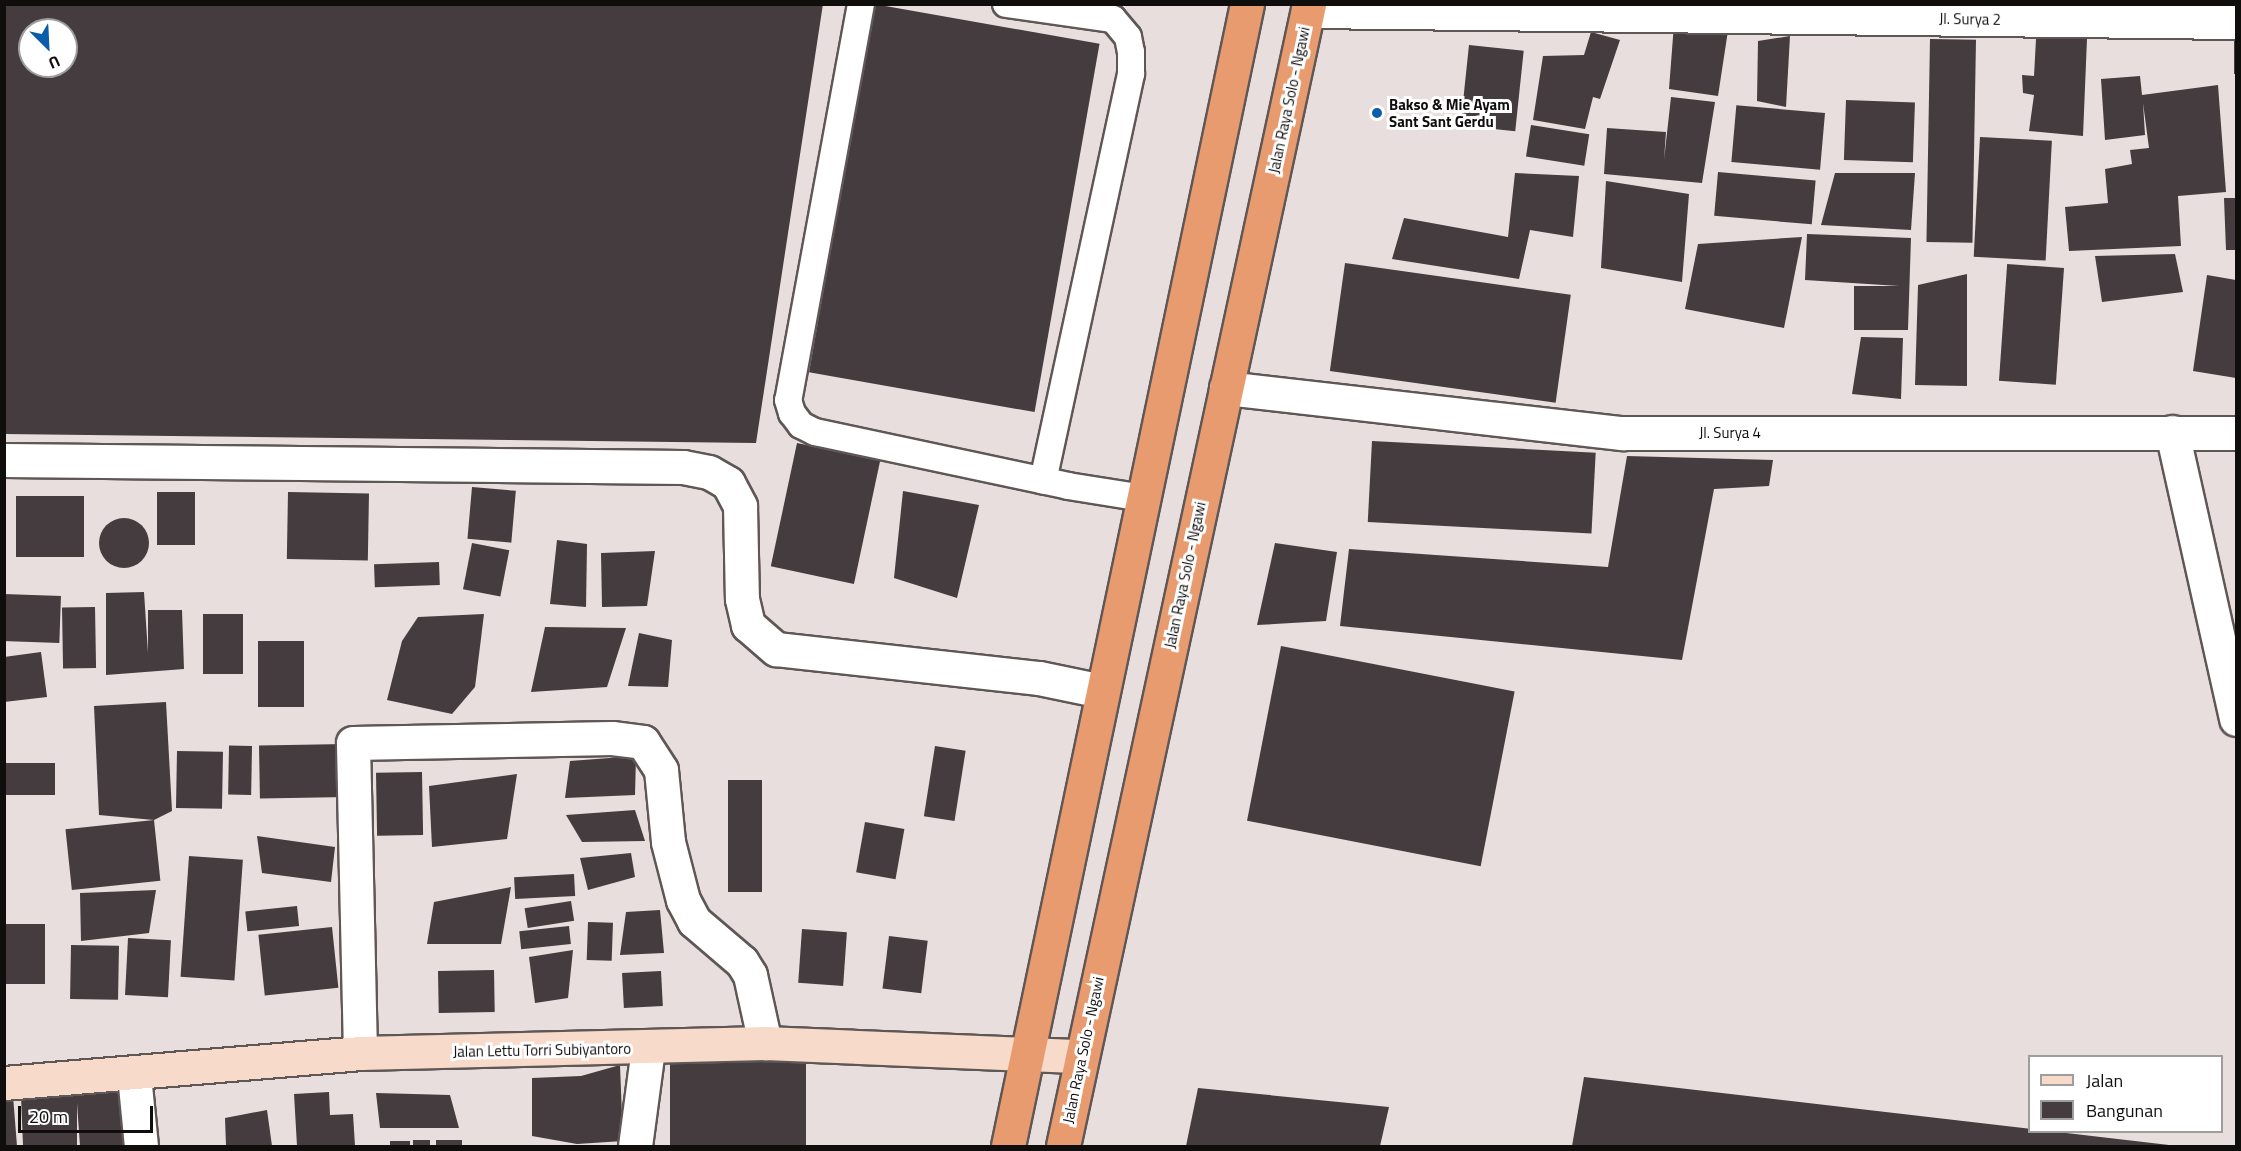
<!DOCTYPE html>
<html>
<head>
<meta charset="utf-8">
<style>
  body { margin:0 }
  #map { position:relative; width:2241px; height:1151px; overflow:hidden; background:#e8dedd; font-family:"Titillium Web",sans-serif }
  div>[style] { position:absolute }
  [style*='--x'] { left:calc(var(--x)*1px); top:calc(var(--y)*1px); width:calc(var(--w)*1px); rotate:calc(var(--a)*1deg) }
  .building>* { inset:0; background:#443c3e; transform-origin:0 0 }
  .round { border-radius:50% }
  .roads { filter:drop-shadow(2px 0 #5f5756) drop-shadow(-2px 0 #5f5756) drop-shadow(0 2px #5f5756) drop-shadow(0 -2px #5f5756) }
  .service>* { height:26px; margin:-13px; padding:0 13px; transform-origin:13px; border-radius:13px; background:#fff }
  .minor>* { height:33px; margin:-16.5px; padding:0 16.5px; transform-origin:16.5px; border-radius:16.5px; background:#fff }
  .secondary>* { height:33px; margin:-16.5px; padding:0 16.5px; transform-origin:16.5px; border-radius:16.5px; background:#f7dac9 }
  .trunk>* { height:33px; margin:-16.5px; padding:0 16.5px; transform-origin:16.5px; border-radius:16.5px; background:#e89b6e }
  .dots>* { width:16px; height:16px; translate:-50% -50%; box-sizing:border-box; border:3px solid #fff; border-radius:50% }
  span { translate:-50% -50%; white-space:nowrap; text-align:center; line-height:1.15; -webkit-text-stroke:6px #fff; paint-order:stroke }
  .street-label { font-size:15px; color:#100d0d }
  .poi-label { font-size:15px; color:#100d0d; font-weight:700 }
  .left { translate:0 -50%; text-align:left }
  .frame { position:absolute; inset:0; border:6px solid #100d0d; pointer-events:none }
  .legend { position:absolute; left:2028px; top:1055px; width:195px; height:78px; box-sizing:border-box; background:#fff; border:2px solid #9f9e9e; margin:0; padding:8px 10px; list-style:none; font-size:18px; color:#100d0d }
  .legend li { display:flex; align-items:center; gap:12px; height:30px }
  .legend b { width:30px; border:2px solid #9f9e9e }
  .north { position:absolute; left:18px; top:18px; width:60px; height:60px; box-sizing:border-box; background:#fff; border:2px solid #9f9e9e; border-radius:50%; rotate:156deg; font-size:16px; font-weight:700; line-height:24px; text-align:center; color:#100d0d }
  .north::after { content:''; display:block; margin:auto; width:21px; height:27px; background:#0b5dac; clip-path:polygon(50% 0,100% 100%,50% 72%,0 100%) }
  .scale { position:absolute; left:18px; top:1106px; width:135px; height:27px; box-sizing:border-box; border:3px solid #100d0d; border-top:0; padding-left:8px; font-size:18px; line-height:21px; white-space:nowrap; color:#100d0d; -webkit-text-stroke:4px #fff; paint-order:stroke }
</style>
</head>
<body>
<div id="map">
  <div class="building">
    <div style="clip-path:polygon(evenodd,4px 4px,823px 4px,756px 443px,4px 434px,4px 4px,30px 30px,66px 30px,66px 66px,30px 66px,30px 30px)"></div>
    <div style="left:874px;top:4px;width:229px;height:374px;rotate:10deg"></div>
    <div style="clip-path:polygon(1674px 24px,1729px 24px,1718px 96px,1669px 89px)"></div>
    <div style="clip-path:polygon(1591px 32px,1620px 40px,1600px 99px,1593px 97px,1585px 129px,1533px 120px,1543px 56px,1584px 55px)"></div>
    <div style="left:2234px;top:32px;width:2px;height:42px"></div>
    <div style="clip-path:polygon(1790px 36px,1786px 107px,1757px 101px,1758px 41px)"></div>
    <div style="left:1930px;top:39px;width:46px;height:203px;rotate:1deg"></div>
    <div style="clip-path:polygon(2036px 39px,2087px 39px,2083px 136px,2029px 131px,2034px 95px,2023px 93px,2022px 75px,2034px 76px)"></div>
    <div style="left:1469px;top:45px;width:55px;height:81px;rotate:6deg"></div>
    <div style="clip-path:polygon(2140px 76px,2142px 95px,2218px 85px,2226px 192px,2178px 196px,2181px 246px,2069px 251px,2065px 207px,2108px 203px,2105px 169px,2132px 164px,2130px 150px,2149px 148px,2143px 103px,2145px 135px,2105px 140px,2101px 79px)"></div>
    <div style="clip-path:polygon(1671px 97px,1715px 102px,1702px 183px,1604px 174px,1607px 128px,1666px 132px,1664px 160px)"></div>
    <div style="left:1846px;top:100px;width:69px;height:60px;rotate:2deg"></div>
    <div style="left:1825px;top:113px;width:57px;height:89px;rotate:95deg"></div>
    <div style="left:1531px;top:125px;width:59px;height:32px;rotate:9deg"></div>
    <div style="left:1980px;top:137px;width:72px;height:120px;rotate:3deg"></div>
    <div style="left:1718px;top:172px;width:98px;height:44px;rotate:5deg"></div>
    <div style="clip-path:polygon(1515px 173px,1579px 176px,1573px 237px,1530px 230px,1519px 279px,1392px 259px,1404px 218px,1508px 237px)"></div>
    <div style="clip-path:polygon(1835px 173px,1915px 173px,1911px 230px,1821px 225px)"></div>
    <div style="clip-path:polygon(1606px 181px,1689px 194px,1682px 282px,1601px 268px)"></div>
    <div style="clip-path:polygon(2224px 198px,2236px 198px,2236px 250px,2226px 250px)"></div>
    <div style="clip-path:polygon(1807px 234px,1911px 238px,1908px 330px,1854px 330px,1854px 286px,1899px 286px,1805px 280px)"></div>
    <div style="clip-path:polygon(1802px 237px,1784px 328px,1685px 309px,1698px 244px)"></div>
    <div style="clip-path:polygon(2175px 254px,2183px 292px,2102px 302px,2095px 256px)"></div>
    <div style="left:1345px;top:263px;width:228px;height:109px;rotate:8deg"></div>
    <div style="left:2064px;top:268px;width:117px;height:57px;rotate:94deg"></div>
    <div style="clip-path:polygon(1967px 274px,1967px 386px,1915px 385px,1918px 285px)"></div>
    <div style="clip-path:polygon(2207px 275px,2236px 280px,2236px 378px,2193px 371px)"></div>
    <div style="clip-path:polygon(1861px 337px,1903px 338px,1901px 399px,1852px 394px)"></div>
    <div style="left:1372px;top:441px;width:224px;height:81px;rotate:3deg"></div>
    <div style="left:797px;top:443px;width:85px;height:126px;rotate:12deg"></div>
    <div style="clip-path:polygon(1627px 456px,1773px 460px,1769px 486px,1714px 489px,1682px 660px,1340px 626px,1349px 549px,1608px 567px)"></div>
    <div style="left:472px;top:487px;width:44px;height:52px;rotate:5deg"></div>
    <div style="clip-path:polygon(903px 491px,979px 505px,957px 598px,894px 578px)"></div>
    <div style="left:157px;top:492px;width:38px;height:53px"></div>
    <div style="left:288px;top:492px;width:81px;height:67px;rotate:1deg"></div>
    <div style="left:16px;top:496px;width:68px;height:61px"></div>
    <div class="round" style="left:99px;top:518px;width:50px;height:50px"></div>
    <div style="clip-path:polygon(557px 540px,587px 544px,586px 607px,550px 604px)"></div>
    <div style="left:472px;top:543px;width:38px;height:47px;rotate:11deg"></div>
    <div style="clip-path:polygon(1275px 543px,1337px 552px,1326px 621px,1257px 625px)"></div>
    <div style="clip-path:polygon(655px 551px,647px 606px,602px 607px,601px 553px)"></div>
    <div style="left:439px;top:562px;width:23px;height:65px;rotate:88deg"></div>
    <div style="clip-path:polygon(144px 592px,148px 653px,148px 610px,182px 610px,184px 669px,106px 675px,106px 593px)"></div>
    <div style="left:4px;top:594px;width:57px;height:47px;rotate:2deg"></div>
    <div style="left:95px;top:607px;width:61px;height:33px;rotate:89deg"></div>
    <div style="left:203px;top:614px;width:40px;height:60px"></div>
    <div style="clip-path:polygon(484px 614px,475px 687px,452px 714px,387px 700px,402px 641px,418px 617px)"></div>
    <div style="clip-path:polygon(545px 627px,626px 628px,607px 687px,531px 692px)"></div>
    <div style="clip-path:polygon(639px 633px,672px 640px,668px 687px,628px 686px)"></div>
    <div style="left:304px;top:641px;width:66px;height:46px;rotate:90deg"></div>
    <div style="left:1281px;top:646px;width:238px;height:178px;rotate:11deg"></div>
    <div style="clip-path:polygon(41px 652px,47px 697px,4px 702px,4px 657px)"></div>
    <div style="clip-path:polygon(166px 702px,172px 811px,154px 820px,99px 815px,94px 706px)"></div>
    <div style="left:346px;top:744px;width:53px;height:87px;rotate:89deg"></div>
    <div style="left:252px;top:746px;width:49px;height:23px;rotate:91deg"></div>
    <div style="left:935px;top:746px;width:31px;height:71px;rotate:9deg"></div>
    <div style="left:177px;top:751px;width:46px;height:57px;rotate:1deg"></div>
    <div style="clip-path:polygon(636px 756px,635px 795px,565px 798px,570px 761px)"></div>
    <div style="left:55px;top:763px;width:32px;height:51px;rotate:90deg"></div>
    <div style="left:422px;top:772px;width:63px;height:46px;rotate:89deg"></div>
    <div style="clip-path:polygon(517px 774px,507px 839px,432px 847px,429px 786px)"></div>
    <div style="left:728px;top:780px;width:34px;height:112px"></div>
    <div style="clip-path:polygon(635px 810px,645px 841px,582px 842px,566px 815px)"></div>
    <div style="left:154px;top:820px;width:61px;height:89px;rotate:84deg"></div>
    <div style="left:865px;top:822px;width:40px;height:51px;rotate:10deg"></div>
    <div style="clip-path:polygon(257px 836px,335px 847px,331px 882px,262px 873px)"></div>
    <div style="clip-path:polygon(631px 853px,635px 877px,588px 890px,580px 858px)"></div>
    <div style="left:189px;top:856px;width:54px;height:121px;rotate:4deg"></div>
    <div style="left:574px;top:874px;width:22px;height:60px;rotate:87deg"></div>
    <div style="clip-path:polygon(511px 887px,501px 944px,427px 944px,434px 902px)"></div>
    <div style="clip-path:polygon(156px 890px,149px 933px,81px 941px,80px 893px)"></div>
    <div style="left:571px;top:901px;width:20px;height:47px;rotate:81deg"></div>
    <div style="left:297px;top:906px;width:20px;height:52px;rotate:84deg"></div>
    <div style="clip-path:polygon(660px 910px,664px 953px,620px 955px,626px 912px)"></div>
    <div style="left:588px;top:922px;width:25px;height:38px;rotate:2deg"></div>
    <div style="left:45px;top:924px;width:60px;height:41px;rotate:90deg"></div>
    <div style="left:569px;top:926px;width:18px;height:50px;rotate:84deg"></div>
    <div style="left:332px;top:927px;width:61px;height:74px;rotate:84deg"></div>
    <div style="left:802px;top:929px;width:45px;height:54px;rotate:4deg"></div>
    <div style="left:889px;top:936px;width:39px;height:53px;rotate:7deg"></div>
    <div style="left:128px;top:938px;width:43px;height:57px;rotate:3deg"></div>
    <div style="left:71px;top:945px;width:48px;height:54px;rotate:1deg"></div>
    <div style="clip-path:polygon(573px 950px,568px 998px,535px 1003px,529px 957px)"></div>
    <div style="left:494px;top:970px;width:42px;height:56px;rotate:89deg"></div>
    <div style="left:661px;top:971px;width:35px;height:39px;rotate:87deg"></div>
    <div style="left:670px;top:1062px;width:136px;height:84px"></div>
    <div style="clip-path:polygon(620px 1065px,623px 1141px,577px 1144px,532px 1136px,532px 1078px,581px 1076px)"></div>
    <div style="clip-path:polygon(1584px 1077px,2169px 1145px,2169px 1146px,1572px 1146px)"></div>
    <div style="clip-path:polygon(1198px 1088px,1389px 1107px,1380px 1146px,1186px 1146px)"></div>
    <div style="clip-path:polygon(126px 1089px,130px 1146px,80px 1146px,77px 1103px,77px 1146px,23px 1146px,21px 1096px)"></div>
    <div style="clip-path:polygon(329px 1092px,330px 1115px,353px 1114px,355px 1146px,297px 1146px,294px 1094px)"></div>
    <div style="clip-path:polygon(376px 1093px,450px 1095px,459px 1128px,380px 1128px)"></div>
    <div style="clip-path:polygon(13px 1096px,17px 1146px,4px 1146px,4px 1097px)"></div>
    <div style="clip-path:polygon(267px 1110px,272px 1146px,226px 1146px,225px 1118px)"></div>
    <div style="left:413px;top:1140px;width:17px;height:6px"></div>
    <div style="left:436px;top:1140px;width:26px;height:6px"></div>
    <div style="left:390px;top:1141px;width:20px;height:5px"></div>
  </div>
  <div class="roads">
    <div class="service">
      <div style="--x:861;--y:4;--w:403;--a:100.4"></div>
      <div style="--x:788;--y:400;--w:14;--a:73"></div>
      <div style="--x:792;--y:413;--w:15;--a:53"></div>
      <div style="--x:801;--y:425;--w:16;--a:27"></div>
      <div style="--x:815;--y:432;--w:259;--a:12"></div>
      <div style="--x:1068;--y:486;--w:77;--a:9"></div>
      <div style="--x:1006;--y:4;--w:108;--a:8"></div>
      <div style="--x:1113;--y:19;--w:23;--a:50"></div>
      <div style="--x:1128;--y:37;--w:15;--a:79"></div>
      <div style="--x:1131;--y:52;--w:22;--a:90"></div>
      <div style="--x:1131;--y:74;--w:416;--a:102.2"></div>
    </div>
    <div class="minor">
      <div style="--x:1308;--y:11;--w:928;--a:0.68"></div>
      <div style="--x:1226;--y:388;--w:399;--a:6.5"></div>
      <div style="--x:1622;--y:433;--w:614;--a:0"></div>
      <div style="--x:2172;--y:432;--w:294;--a:77.4"></div>
      <div style="--x:4;--y:460;--w:679;--a:0.59"></div>
      <div style="--x:683;--y:467;--w:26;--a:11"></div>
      <div style="--x:709;--y:472;--w:22;--a:30"></div>
      <div style="--x:728;--y:483;--w:26;--a:62"></div>
      <div style="--x:740;--y:506;--w:93;--a:88.8"></div>
      <div style="--x:742;--y:599;--w:27;--a:77"></div>
      <div style="--x:748;--y:625;--w:37;--a:41"></div>
      <div style="--x:776;--y:649;--w:265;--a:6.3"></div>
      <div style="--x:1039;--y:678;--w:64;--a:11.7"></div>
      <div style="--x:360;--y:1053;--w:310;--a:-91.3"></div>
      <div style="--x:353;--y:743;--w:259;--a:-1.1"></div>
      <div style="--x:612;--y:738;--w:31;--a:7"></div>
      <div style="--x:643;--y:742;--w:33;--a:57"></div>
      <div style="--x:661;--y:770;--w:72;--a:84.4"></div>
      <div style="--x:668;--y:842;--w:60;--a:75.5"></div>
      <div style="--x:683;--y:900;--w:24;--a:62"></div>
      <div style="--x:694;--y:921;--w:63;--a:40.5"></div>
      <div style="--x:742;--y:962;--w:15;--a:58"></div>
      <div style="--x:750;--y:975;--w:70;--a:77.6"></div>
      <div style="--x:134;--y:1075;--w:71;--a:84.4"></div>
      <div style="--x:635;--y:1146;--w:98;--a:-82.4"></div>
    </div>
    <div class="secondary">
      <div style="--x:4;--y:1083;--w:357;--a:-4.8"></div>
      <div style="--x:360;--y:1053;--w:405;--a:-1.4"></div>
      <div style="--x:765;--y:1043;--w:316;--a:2.4"></div>
    </div>
    <div class="trunk">
      <div style="--x:1008;--y:1146;--w:1167;--a:-78.18"></div>
      <div style="--x:1063;--y:1146;--w:1168;--a:-77.84"></div>
    </div>
  </div>
  <div class="dots">
    <div style="left:1377px;top:113px;background:#0b5dac"></div>
  </div>
  <div class="street-label">
    <span style="left:1970px;top:19px;rotate:1deg">Jl. Surya 2</span>
    <span style="left:1289px;top:100px;rotate:-78deg">Jalan Raya Solo - Ngawi</span>
    <span style="left:1730px;top:433px">Jl. Surya 4</span>
    <span style="left:1185px;top:575px;rotate:-78deg">Jalan Raya Solo - Ngawi</span>
    <span style="left:542px;top:1050px;rotate:-1deg">Jalan Lettu Torri Subiyantoro</span>
    <span style="left:1083px;top:1050px;rotate:-78deg">Jalan Raya Solo - Ngawi</span>
  </div>
  <div class="poi-label">
    <span class="left" style="left:1389px;top:113px">Bakso &amp; Mie Ayam<br>Sant Sant Gerdu</span>
  </div>
  <div class="frame"></div>
  <ul class="legend">
  <li><b style="height:8px;background:#f7dac9"></b>Jalan</li>
  <li><b style="height:16px;background:#443c3e"></b>Bangunan</li>
  </ul>
  <div class="north">U</div>
  <div class="scale">20 m</div>
</div>
</body>
</html>
